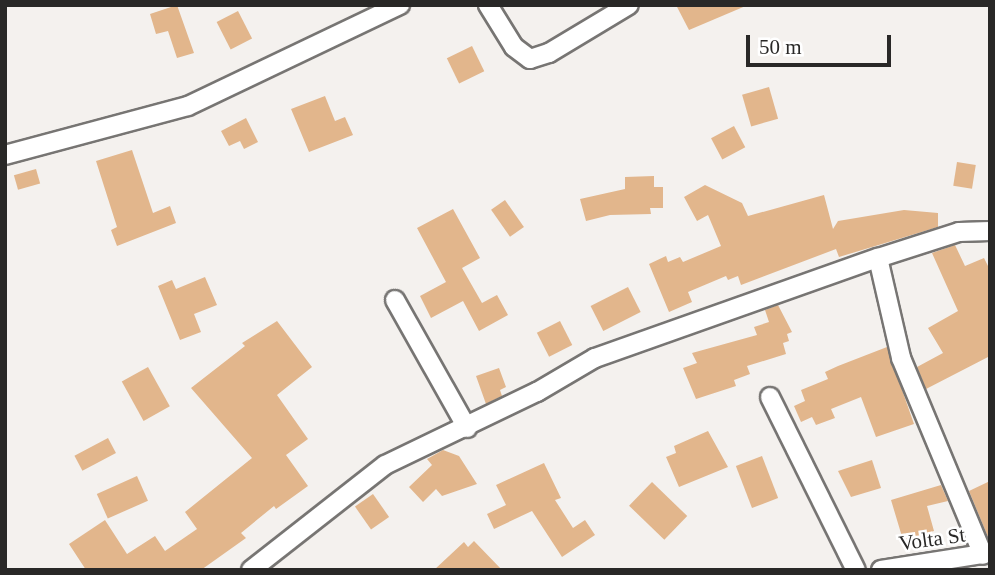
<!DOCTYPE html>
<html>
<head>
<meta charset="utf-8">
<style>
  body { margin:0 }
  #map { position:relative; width:995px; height:575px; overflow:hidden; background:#f4f1ee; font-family:Georgia,serif }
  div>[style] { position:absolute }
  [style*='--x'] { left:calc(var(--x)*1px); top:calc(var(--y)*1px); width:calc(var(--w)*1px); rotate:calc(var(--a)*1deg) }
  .building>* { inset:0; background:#e2b68c; transform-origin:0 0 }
  .roads { filter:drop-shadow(2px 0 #777573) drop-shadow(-2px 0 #777573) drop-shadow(0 2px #777573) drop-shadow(0 -2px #777573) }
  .minor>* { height:18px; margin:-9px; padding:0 9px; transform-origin:9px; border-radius:9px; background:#fff }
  span { translate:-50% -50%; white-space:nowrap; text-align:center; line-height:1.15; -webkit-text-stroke:5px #fff; paint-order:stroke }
  .street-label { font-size:21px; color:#292827 }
  .frame { position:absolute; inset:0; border:7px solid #292827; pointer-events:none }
  .scale { position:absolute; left:746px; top:35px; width:145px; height:32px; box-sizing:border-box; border:4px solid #292827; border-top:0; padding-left:9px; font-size:21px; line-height:24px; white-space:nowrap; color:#292827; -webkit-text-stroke:5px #fff; paint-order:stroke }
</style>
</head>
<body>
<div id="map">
  <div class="building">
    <div style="clip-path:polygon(177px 5px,194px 53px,177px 58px,168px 31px,156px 34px,150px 14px)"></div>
    <div style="clip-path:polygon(676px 5px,748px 5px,689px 30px)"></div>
    <div style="left:238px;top:11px;width:31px;height:24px;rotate:63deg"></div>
    <div style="left:472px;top:46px;width:28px;height:28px;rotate:64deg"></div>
    <div style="left:769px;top:87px;width:33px;height:28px;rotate:74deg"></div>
    <div style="clip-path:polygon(325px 96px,335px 121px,345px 117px,353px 135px,309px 152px,291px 109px)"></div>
    <div style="clip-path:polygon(246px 118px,258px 142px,244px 149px,240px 141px,229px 146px,221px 131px)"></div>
    <div style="left:734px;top:126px;width:24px;height:26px;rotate:62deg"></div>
    <div style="clip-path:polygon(132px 150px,153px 213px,170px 206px,176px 223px,117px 246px,111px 230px,117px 227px,96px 161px)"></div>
    <div style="left:957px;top:162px;width:19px;height:24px;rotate:9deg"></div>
    <div style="left:36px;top:169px;width:15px;height:23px;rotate:74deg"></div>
    <div style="clip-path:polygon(654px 176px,654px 187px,663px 187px,663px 208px,650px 208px,651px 214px,610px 215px,586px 221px,580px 199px,625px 189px,625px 177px)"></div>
    <div style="clip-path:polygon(705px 185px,742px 203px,748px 216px,824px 195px,833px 229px,838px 221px,904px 210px,938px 213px,938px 227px,839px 257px,836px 249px,741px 285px,738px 276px,728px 280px,726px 276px,688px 292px,692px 302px,669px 312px,649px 264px,666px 256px,668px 262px,680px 257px,683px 262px,721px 246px,708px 215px,697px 221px,684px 197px)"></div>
    <div style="left:505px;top:200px;width:33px;height:17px;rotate:55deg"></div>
    <div style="clip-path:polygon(453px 209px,480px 258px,462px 268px,482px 303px,497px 295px,508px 315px,479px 331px,463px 301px,431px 318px,420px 296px,446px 282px,417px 228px)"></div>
    <div style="clip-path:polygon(955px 245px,965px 266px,984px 258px,990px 270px,990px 356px,926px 389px,917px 367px,943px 353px,928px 328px,958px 311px,932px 253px)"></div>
    <div style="clip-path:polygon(205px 277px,217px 305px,194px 314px,201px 332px,180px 340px,158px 286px,172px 280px,176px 289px)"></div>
    <div style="left:628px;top:287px;width:28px;height:42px;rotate:63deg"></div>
    <div style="clip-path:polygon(778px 305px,792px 332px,787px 334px,789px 341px,783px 343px,786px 354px,747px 366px,750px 374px,734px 380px,736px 386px,696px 399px,683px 368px,697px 363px,692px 353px,757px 335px,754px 327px,769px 322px,765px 310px)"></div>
    <div style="clip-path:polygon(277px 321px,312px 367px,277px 395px,308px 439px,286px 455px,308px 486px,276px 509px,274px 506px,241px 533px,246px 538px,201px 570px,86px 570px,69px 544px,105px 520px,127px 554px,155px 536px,165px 551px,197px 529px,185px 512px,252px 458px,191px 388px,245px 346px,242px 343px)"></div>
    <div style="left:560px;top:321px;width:27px;height:26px;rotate:63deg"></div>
    <div style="clip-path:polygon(887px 347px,914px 424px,876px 437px,861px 397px,831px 409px,835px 418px,816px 425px,812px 417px,801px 422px,794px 406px,805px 401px,801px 390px,828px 379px,825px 372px,838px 366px)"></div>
    <div style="left:148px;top:367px;width:45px;height:30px;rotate:61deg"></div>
    <div style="clip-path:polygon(499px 368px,506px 387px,500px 390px,502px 396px,486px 404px,476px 376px)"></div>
    <div style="clip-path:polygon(708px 431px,728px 467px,679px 487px,666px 457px,676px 453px,674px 446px)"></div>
    <div style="left:108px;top:438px;width:17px;height:38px;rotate:62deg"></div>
    <div style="clip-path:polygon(443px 450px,459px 456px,477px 484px,442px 496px,436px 489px,423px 502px,409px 487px,432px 465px,427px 459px)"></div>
    <div style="left:762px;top:456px;width:45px;height:28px;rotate:69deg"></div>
    <div style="clip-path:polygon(872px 460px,881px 488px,851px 497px,838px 471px)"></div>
    <div style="clip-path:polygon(544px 463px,561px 498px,555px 500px,573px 528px,585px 520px,595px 535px,562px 557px,532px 511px,494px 529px,487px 514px,506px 505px,496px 485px)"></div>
    <div style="left:137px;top:476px;width:27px;height:44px;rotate:66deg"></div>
    <div style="clip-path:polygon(990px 481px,990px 542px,969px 491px)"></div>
    <div style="left:652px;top:482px;width:49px;height:33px;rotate:44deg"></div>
    <div style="clip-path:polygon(941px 485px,948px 501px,927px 506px,934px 531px,903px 540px,891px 500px)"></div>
    <div style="left:373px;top:494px;width:28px;height:22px;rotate:55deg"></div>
    <div style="clip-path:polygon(474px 541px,502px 570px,434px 570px,464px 542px,468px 547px)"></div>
  </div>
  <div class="roads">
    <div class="minor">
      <div style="--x:488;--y:5;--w:49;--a:58.2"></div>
      <div style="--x:514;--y:47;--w:20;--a:37"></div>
      <div style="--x:530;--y:59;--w:20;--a:-18"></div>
      <div style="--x:549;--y:53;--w:93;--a:-31"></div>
      <div style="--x:5;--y:155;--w:189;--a:-15"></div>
      <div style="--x:188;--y:106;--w:235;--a:-25.5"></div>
      <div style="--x:878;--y:258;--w:103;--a:77"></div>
      <div style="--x:901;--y:358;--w:213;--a:67.4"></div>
      <div style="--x:395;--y:300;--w:147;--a:60.6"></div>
      <div style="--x:770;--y:397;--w:193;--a:63.6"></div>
      <div style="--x:251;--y:570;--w:170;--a:-38.1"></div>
      <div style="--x:385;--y:465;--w:169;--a:-25.7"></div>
      <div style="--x:537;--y:392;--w:67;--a:-30.4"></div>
      <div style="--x:595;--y:358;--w:300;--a:-19.5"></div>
      <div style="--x:878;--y:258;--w:85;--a:-17.8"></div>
      <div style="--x:959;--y:232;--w:31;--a:-2"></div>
      <div style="--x:881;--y:570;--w:110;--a:-8.9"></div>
    </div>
  </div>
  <div class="street-label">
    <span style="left:932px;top:539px;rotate:-8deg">Volta St</span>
  </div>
  <div class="frame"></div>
  <div class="scale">50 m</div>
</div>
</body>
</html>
